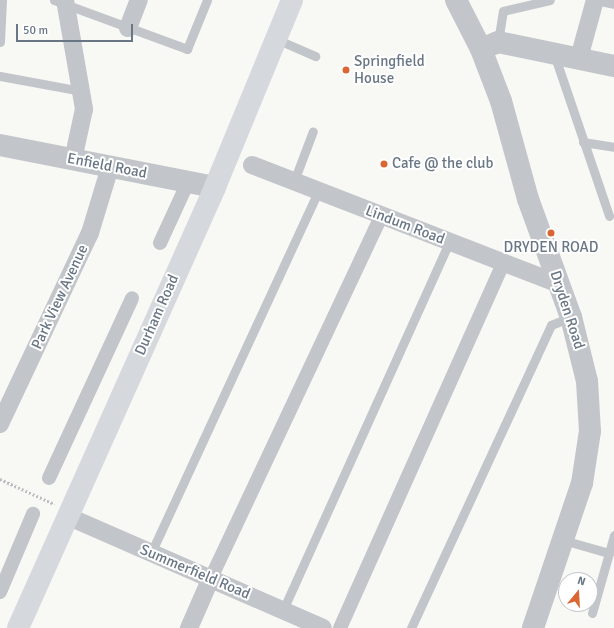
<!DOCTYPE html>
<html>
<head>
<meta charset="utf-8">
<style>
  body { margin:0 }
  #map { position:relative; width:614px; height:628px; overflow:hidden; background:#f8f8f5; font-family:Signika,sans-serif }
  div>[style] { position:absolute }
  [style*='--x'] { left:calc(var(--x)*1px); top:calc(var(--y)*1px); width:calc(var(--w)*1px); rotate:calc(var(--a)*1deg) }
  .path>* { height:2.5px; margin-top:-1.25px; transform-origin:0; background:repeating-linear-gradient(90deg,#bcbec1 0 2px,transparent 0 4px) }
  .service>* { height:9px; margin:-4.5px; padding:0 4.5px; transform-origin:4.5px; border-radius:4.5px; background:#c2c5c9 }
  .pedestrian>* { height:14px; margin:-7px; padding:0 7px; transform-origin:7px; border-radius:7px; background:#c2c5c9 }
  .minor>* { height:18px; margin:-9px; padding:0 9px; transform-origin:9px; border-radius:9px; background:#c2c5c9 }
  .tertiary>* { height:22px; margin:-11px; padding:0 11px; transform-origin:11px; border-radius:11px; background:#c2c5c9 }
  .primary>* { height:22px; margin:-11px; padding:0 11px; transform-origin:11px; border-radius:11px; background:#d5d9dd }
  .dots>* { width:11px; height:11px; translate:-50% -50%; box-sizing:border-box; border:2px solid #fff; border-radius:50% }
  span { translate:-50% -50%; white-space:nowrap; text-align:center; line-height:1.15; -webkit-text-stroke:4px #fff; paint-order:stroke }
  .poi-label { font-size:15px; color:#697685 }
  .left { translate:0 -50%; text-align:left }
  .street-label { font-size:15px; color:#697685 }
  .north { position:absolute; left:558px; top:572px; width:40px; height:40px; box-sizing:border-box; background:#fff; border:1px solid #c3c8ce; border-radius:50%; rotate:18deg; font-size:11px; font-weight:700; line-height:16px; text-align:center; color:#697685 }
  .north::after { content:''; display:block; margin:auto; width:14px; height:18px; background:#da6633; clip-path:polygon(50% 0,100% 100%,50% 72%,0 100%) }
  .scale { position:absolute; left:16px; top:24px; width:117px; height:18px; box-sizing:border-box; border:2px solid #697685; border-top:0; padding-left:5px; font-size:12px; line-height:14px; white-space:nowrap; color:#697685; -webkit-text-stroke:3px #fff; paint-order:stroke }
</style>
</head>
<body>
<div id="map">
  <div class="path">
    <div style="--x:0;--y:479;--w:60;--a:24.8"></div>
  </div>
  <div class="service">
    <div style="--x:54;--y:0;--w:142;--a:20.2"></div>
    <div style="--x:187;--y:49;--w:53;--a:-67.8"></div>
    <div style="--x:595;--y:0;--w:19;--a:12"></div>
    <div style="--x:276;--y:39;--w:43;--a:23.6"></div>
    <div style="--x:0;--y:42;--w:42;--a:-87.3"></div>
    <div style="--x:498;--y:42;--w:31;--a:-81"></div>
    <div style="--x:503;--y:11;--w:48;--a:-13.2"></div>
    <div style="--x:554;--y:54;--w:171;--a:71.2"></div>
    <div style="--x:0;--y:76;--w:82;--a:10.5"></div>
    <div style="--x:583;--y:142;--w:31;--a:9"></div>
    <div style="--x:294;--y:181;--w:53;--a:-69.2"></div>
    <div style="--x:563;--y:540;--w:48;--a:15.8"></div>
    <div style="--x:151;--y:553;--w:399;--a:-65.2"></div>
    <div style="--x:283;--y:610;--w:404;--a:-65.7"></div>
    <div style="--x:592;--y:613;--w:81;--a:-74.2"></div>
    <div style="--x:411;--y:628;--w:334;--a:-65.2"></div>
    <div style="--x:551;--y:325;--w:22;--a:-22"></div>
  </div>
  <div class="pedestrian">
    <div style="--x:160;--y:243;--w:67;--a:-65.3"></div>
    <div style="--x:49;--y:478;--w:198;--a:-65.2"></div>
    <div style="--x:211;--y:578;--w:400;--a:-64.8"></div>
    <div style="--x:0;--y:592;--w:85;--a:-67.1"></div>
    <div style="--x:340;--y:628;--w:399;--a:-65.9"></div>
  </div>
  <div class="minor">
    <div style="--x:65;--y:0;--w:111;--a:80.1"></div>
    <div style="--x:84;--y:109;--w:52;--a:102.2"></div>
    <div style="--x:128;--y:28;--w:30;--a:-69"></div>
    <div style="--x:579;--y:58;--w:60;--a:-74.6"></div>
    <div style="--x:252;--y:165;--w:329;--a:21.2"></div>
    <div style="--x:0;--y:424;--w:211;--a:-64.8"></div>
    <div style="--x:90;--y:233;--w:69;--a:-73.1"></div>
    <div style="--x:67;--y:516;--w:279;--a:23.6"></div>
    <div style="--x:189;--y:628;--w:55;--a:-66.3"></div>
  </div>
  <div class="tertiary">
    <div style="--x:456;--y:0;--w:55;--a:63"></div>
    <div style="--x:481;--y:49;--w:56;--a:69"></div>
    <div style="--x:501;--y:101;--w:102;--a:74.6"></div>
    <div style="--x:528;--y:199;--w:126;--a:70"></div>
    <div style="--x:571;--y:317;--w:66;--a:76"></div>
    <div style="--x:587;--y:381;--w:50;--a:86.6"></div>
    <div style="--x:590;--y:431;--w:53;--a:98.7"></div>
    <div style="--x:582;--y:483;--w:153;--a:108.7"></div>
    <div style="--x:481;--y:49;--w:18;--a:-22"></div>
    <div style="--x:498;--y:42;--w:118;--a:11.7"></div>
    <div style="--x:0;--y:145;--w:219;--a:11.1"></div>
  </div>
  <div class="primary">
    <div style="--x:18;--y:628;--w:483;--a:-65.9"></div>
    <div style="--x:215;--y:187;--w:202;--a:-67.6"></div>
  </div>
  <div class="dots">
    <div style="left:346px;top:70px;background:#da6633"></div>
    <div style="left:384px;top:164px;background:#da6633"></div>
    <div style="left:551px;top:233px;background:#da6633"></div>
  </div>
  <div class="poi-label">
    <span class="left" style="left:354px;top:70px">Springfield<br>House</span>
    <span class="left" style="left:392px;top:164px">Cafe @ the club</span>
    <span style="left:551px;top:248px">DRYDEN ROAD</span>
  </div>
  <div class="street-label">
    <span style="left:107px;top:166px;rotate:11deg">Enfield Road</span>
    <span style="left:405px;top:225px;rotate:21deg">Lindum Road</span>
    <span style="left:60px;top:297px;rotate:-65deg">Park View Avenue</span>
    <span style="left:567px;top:310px;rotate:72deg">Dryden Road</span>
    <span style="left:157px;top:315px;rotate:-66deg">Durham Road</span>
    <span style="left:195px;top:572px;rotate:23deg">Summerfield Road</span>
  </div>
  <div class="north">N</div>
  <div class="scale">50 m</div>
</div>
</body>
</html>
